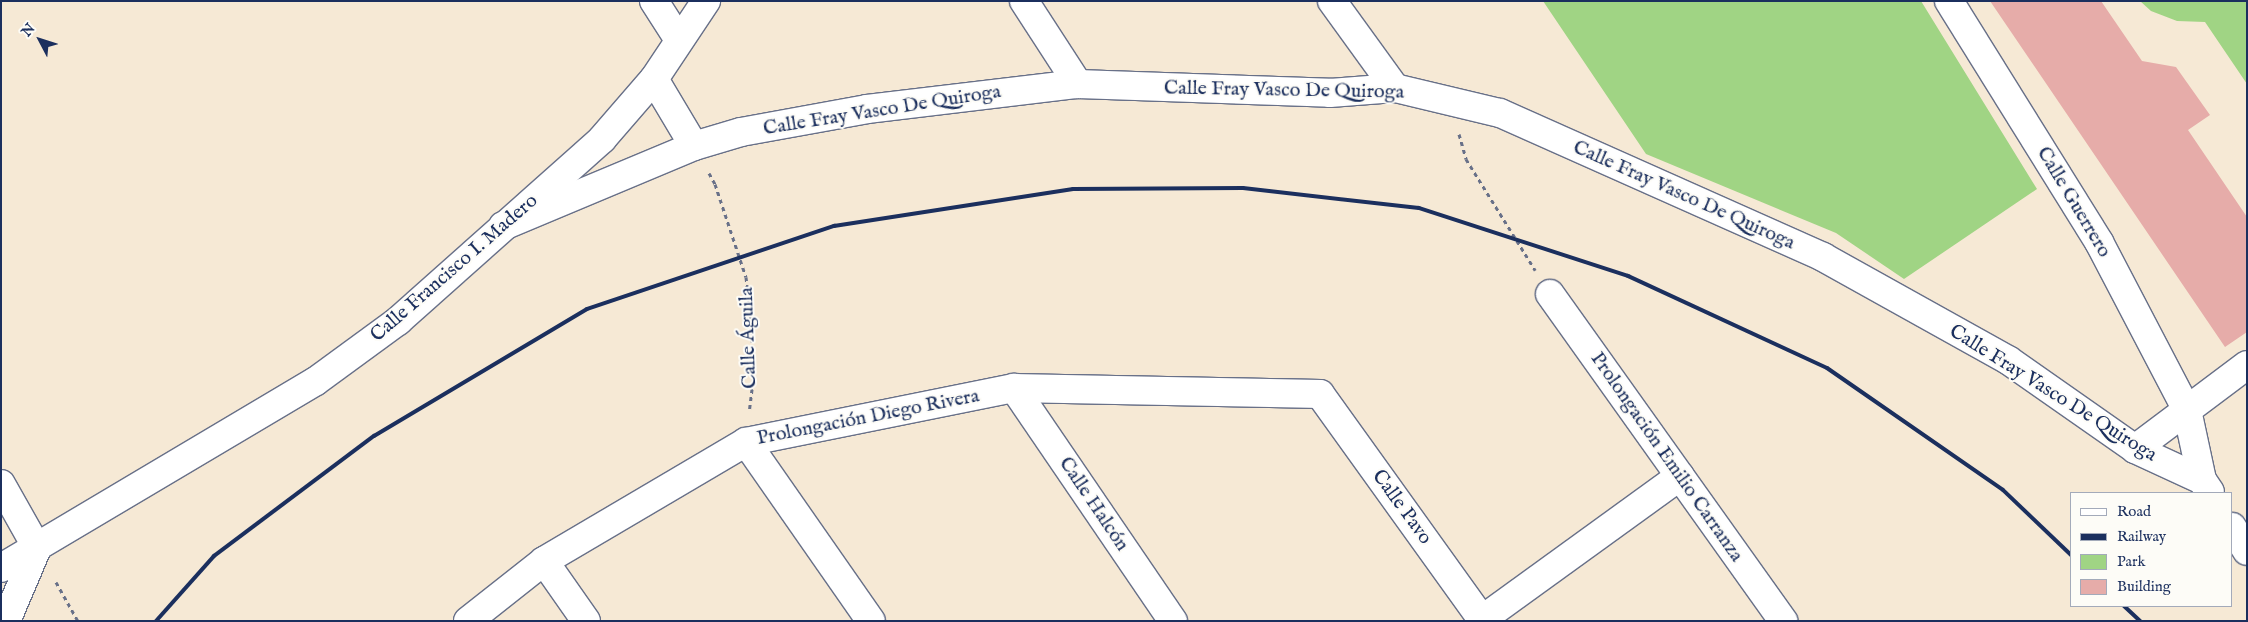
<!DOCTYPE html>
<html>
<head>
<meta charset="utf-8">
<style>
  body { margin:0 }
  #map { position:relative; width:2248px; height:622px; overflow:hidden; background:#f6e9d5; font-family:"IM FELL English",serif }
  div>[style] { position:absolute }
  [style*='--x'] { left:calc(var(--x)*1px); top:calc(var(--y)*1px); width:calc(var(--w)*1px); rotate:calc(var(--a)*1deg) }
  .green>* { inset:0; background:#a0d484 }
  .building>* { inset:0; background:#e6aca9 }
  .path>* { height:3px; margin-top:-1.5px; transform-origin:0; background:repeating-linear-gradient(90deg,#687088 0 4px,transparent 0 8px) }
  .roads { filter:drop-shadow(1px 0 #687088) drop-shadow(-1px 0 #687088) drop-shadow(0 1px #687088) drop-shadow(0 -1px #687088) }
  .minor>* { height:28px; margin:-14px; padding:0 14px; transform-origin:14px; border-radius:14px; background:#fff }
  .rail>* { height:4px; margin:-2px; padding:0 2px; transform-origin:2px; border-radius:2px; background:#1b2f5e }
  span { translate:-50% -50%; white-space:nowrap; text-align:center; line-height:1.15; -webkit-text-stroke:4px #fdfcf7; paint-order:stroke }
  .street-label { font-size:20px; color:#1b2f5e }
  .frame { position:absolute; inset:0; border:2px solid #1b2f5e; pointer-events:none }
  .legend { position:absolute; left:2070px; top:492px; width:162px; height:115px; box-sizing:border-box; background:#fdfcf7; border:1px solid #a3aaba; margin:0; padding:6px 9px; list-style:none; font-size:15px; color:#1b2f5e }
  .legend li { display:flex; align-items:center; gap:10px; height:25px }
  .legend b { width:25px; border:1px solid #a3aaba }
  .north { position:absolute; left:15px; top:15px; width:50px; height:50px; -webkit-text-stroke:4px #fdfcf7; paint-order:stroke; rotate:310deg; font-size:14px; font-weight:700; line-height:20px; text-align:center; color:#1b2f5e }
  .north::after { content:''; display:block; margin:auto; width:18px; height:22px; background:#1b2f5e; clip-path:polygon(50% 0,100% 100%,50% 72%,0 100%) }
</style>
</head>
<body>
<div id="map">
  <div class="green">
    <div style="clip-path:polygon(1543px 1px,1921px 1px,2037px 189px,1904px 279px,1836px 233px,1646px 154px)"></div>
    <div style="clip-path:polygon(2140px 1px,2247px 1px,2247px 84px,2205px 22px,2177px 21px,2151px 11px)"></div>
  </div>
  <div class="building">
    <div style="clip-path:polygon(1990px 1px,2101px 1px,2142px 61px,2176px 67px,2210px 115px,2188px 130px,2247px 217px,2247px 332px,2225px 347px)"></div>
  </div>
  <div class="path">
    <div style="--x:1459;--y:134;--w:26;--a:74"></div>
    <div style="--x:1466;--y:159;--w:131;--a:58.1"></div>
    <div style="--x:709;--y:173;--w:13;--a:61"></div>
    <div style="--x:715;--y:184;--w:98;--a:71.6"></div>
    <div style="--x:746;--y:277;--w:53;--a:83.5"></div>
    <div style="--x:752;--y:330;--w:51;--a:88.9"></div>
    <div style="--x:753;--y:381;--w:31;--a:97"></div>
    <div style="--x:56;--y:582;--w:45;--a:60.6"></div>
  </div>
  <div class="roads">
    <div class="minor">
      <div style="--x:654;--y:1;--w:46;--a:57.3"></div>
      <div style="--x:1024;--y:1;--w:99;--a:57"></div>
      <div style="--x:1332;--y:1;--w:107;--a:54.1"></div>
      <div style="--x:1949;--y:1;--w:284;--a:58.1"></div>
      <div style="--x:2099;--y:242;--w:190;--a:62.4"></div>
      <div style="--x:2187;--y:410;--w:72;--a:77.9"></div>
      <div style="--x:2202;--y:480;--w:14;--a:56"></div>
      <div style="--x:654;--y:79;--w:78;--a:59.2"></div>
      <div style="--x:503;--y:226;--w:207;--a:-22.7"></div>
      <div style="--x:694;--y:146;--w:49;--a:-16.6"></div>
      <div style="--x:741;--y:132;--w:128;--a:-10.3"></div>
      <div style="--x:867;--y:109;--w:212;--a:-6.8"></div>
      <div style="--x:1078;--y:84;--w:252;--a:2"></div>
      <div style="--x:1330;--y:93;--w:65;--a:-4.4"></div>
      <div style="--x:1395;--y:88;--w:108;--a:13.4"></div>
      <div style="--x:1500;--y:113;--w:354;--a:24"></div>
      <div style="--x:1823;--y:257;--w:212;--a:29.1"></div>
      <div style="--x:2008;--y:360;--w:155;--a:35"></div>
      <div style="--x:2135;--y:449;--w:74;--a:24.8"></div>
      <div style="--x:1550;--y:294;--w:402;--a:54.5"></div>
      <div style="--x:1014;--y:388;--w:282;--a:55.7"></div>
      <div style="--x:746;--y:442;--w:218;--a:55.1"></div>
      <div style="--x:2135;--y:449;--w:140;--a:-36.9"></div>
      <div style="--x:1;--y:484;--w:73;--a:60.6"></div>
      <div style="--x:2232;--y:527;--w:28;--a:58"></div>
      <div style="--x:544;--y:561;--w:73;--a:55"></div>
      <div style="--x:1;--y:568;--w:366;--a:-30.7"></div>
      <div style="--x:316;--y:381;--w:102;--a:-36.2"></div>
      <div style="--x:398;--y:321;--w:273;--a:-41.7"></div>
      <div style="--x:602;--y:139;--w:79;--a:-49.1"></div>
      <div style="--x:654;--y:79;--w:94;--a:-56.3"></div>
      <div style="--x:6;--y:621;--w:79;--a:-67"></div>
      <div style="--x:468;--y:621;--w:97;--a:-38.3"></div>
      <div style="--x:544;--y:561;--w:234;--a:-30.5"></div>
      <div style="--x:746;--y:442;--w:273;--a:-11.4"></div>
      <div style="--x:1014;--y:388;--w:306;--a:1.1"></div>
      <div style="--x:1320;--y:394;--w:279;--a:54.3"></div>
      <div style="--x:1480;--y:621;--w:247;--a:-35.9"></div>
    </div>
  </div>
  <div class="rail">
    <div style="--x:2124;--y:606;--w:22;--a:43"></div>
    <div style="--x:156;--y:621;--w:87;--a:-48.3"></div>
    <div style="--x:214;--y:556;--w:200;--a:-36.9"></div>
    <div style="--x:374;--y:436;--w:248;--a:-30.8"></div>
    <div style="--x:587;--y:309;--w:261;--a:-18.6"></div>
    <div style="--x:834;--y:226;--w:242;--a:-8.8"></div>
    <div style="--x:1073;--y:189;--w:170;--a:-0.3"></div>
    <div style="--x:1243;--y:188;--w:177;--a:6.5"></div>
    <div style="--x:1419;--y:208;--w:220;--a:18"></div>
    <div style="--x:1628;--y:276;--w:219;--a:24.8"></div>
    <div style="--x:1827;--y:368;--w:214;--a:34.7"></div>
    <div style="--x:2003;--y:490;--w:95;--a:43.7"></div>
  </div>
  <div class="street-label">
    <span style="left:1284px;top:90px;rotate:1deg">Calle Fray Vasco De Quiroga</span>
    <span style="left:882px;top:110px;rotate:-9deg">Calle Fray Vasco De Quiroga</span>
    <span style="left:1684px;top:195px;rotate:24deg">Calle Fray Vasco De Quiroga</span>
    <span style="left:2074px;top:202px;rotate:59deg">Calle Guerrero</span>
    <span style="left:454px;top:268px;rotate:-41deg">Calle Francisco I. Madero</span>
    <span style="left:748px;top:338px;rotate:-92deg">Calle Águila</span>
    <span style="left:2053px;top:393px;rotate:32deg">Calle Fray Vasco De Quiroga</span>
    <span style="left:868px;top:417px;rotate:-11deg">Prolongación Diego Rivera</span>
    <span style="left:1667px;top:457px;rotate:55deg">Prolongación Emilio Carranza</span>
    <span style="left:1094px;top:504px;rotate:56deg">Calle Halcón</span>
    <span style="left:1402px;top:507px;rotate:54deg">Calle Pavo</span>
  </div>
  <div class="frame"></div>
  <ul class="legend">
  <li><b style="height:6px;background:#fff"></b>Road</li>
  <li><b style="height:6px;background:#1b2f5e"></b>Railway</li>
  <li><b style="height:14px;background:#a0d484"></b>Park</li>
  <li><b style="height:14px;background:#e6aca9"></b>Building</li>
  </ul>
  <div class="north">N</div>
</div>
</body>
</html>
